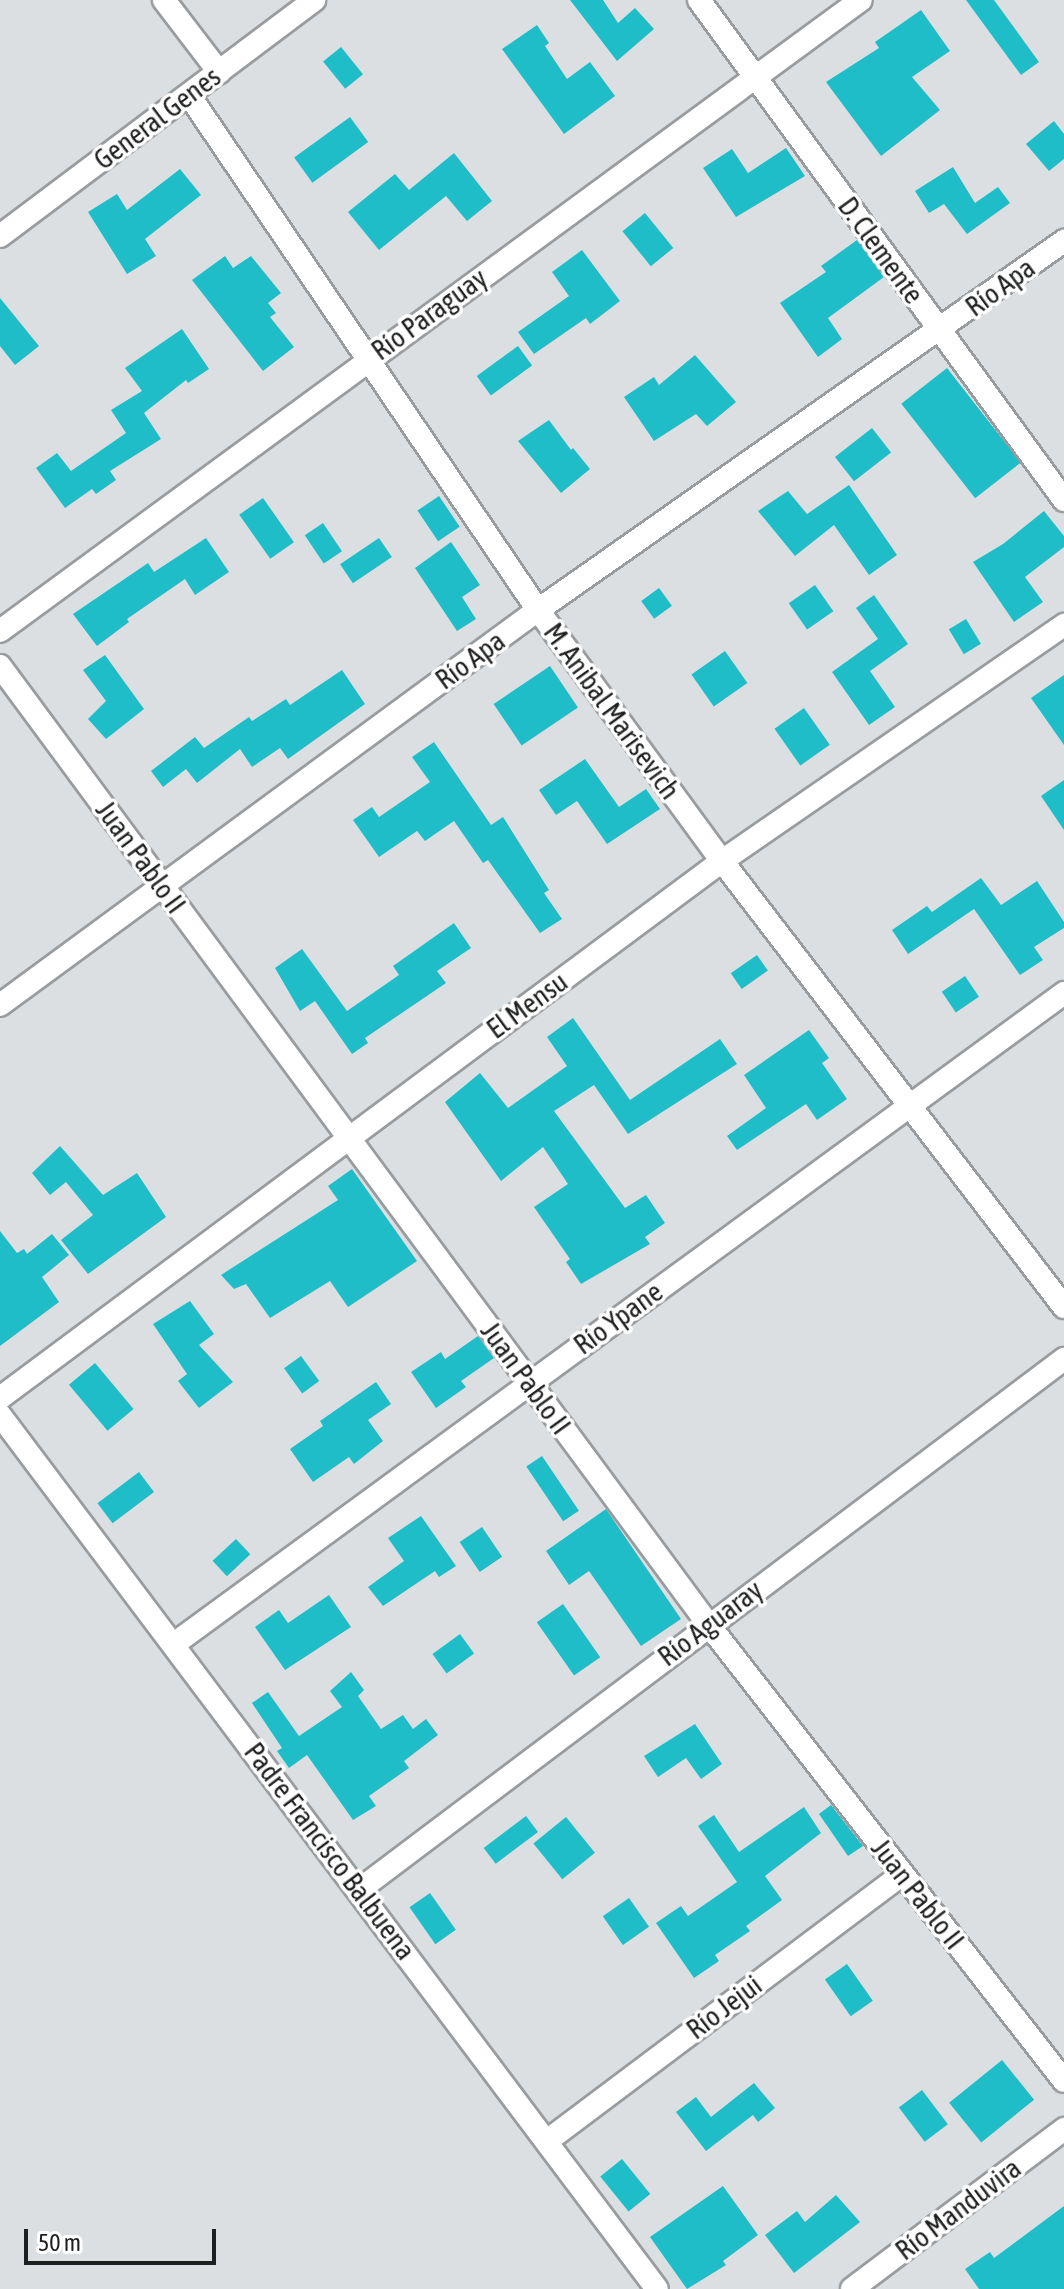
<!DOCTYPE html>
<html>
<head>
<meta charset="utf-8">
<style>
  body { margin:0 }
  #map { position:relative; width:1064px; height:2289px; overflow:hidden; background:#dcdfe1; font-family:"Asap Condensed",sans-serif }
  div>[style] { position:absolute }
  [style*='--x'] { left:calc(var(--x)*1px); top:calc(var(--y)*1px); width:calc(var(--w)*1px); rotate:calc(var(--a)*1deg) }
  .building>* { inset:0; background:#1fbdc8; transform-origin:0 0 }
  .roads { filter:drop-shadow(2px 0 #999c9e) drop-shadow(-2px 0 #999c9e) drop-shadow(0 2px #999c9e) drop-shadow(0 -2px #999c9e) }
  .street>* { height:22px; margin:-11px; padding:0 11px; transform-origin:11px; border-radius:11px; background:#fff }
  span { translate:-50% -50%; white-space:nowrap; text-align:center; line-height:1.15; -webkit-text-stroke:7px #fff; paint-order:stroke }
  .street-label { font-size:28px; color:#1e1f1f }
  .scale { position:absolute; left:24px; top:2229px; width:192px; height:36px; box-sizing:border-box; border:4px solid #1e1f1f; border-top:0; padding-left:10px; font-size:24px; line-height:28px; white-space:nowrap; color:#1e1f1f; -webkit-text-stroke:6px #fff; paint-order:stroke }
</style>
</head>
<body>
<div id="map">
  <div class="building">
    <div style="clip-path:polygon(570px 0,603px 0,618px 23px,635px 8px,654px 29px,617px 61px)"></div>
    <div style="clip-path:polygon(966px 0,994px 0,1039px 62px,1021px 75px)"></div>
    <div style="clip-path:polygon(921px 10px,950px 51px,912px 77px,940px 110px,881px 156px,826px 82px,879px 48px,875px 42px)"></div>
    <div style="clip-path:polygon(537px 25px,549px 43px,545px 46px,567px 79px,590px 62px,615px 96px,564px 134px,502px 49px)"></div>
    <div style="left:341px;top:47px;width:35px;height:23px;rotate:51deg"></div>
    <div style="left:350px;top:117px;width:31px;height:69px;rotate:54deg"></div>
    <div style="clip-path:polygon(1054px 121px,1064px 134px,1064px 159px,1049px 171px,1026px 144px)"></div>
    <div style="clip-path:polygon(786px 148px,805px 176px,736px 217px,703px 168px,732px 149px,748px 173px)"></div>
    <div style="clip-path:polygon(454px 153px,492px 201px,467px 221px,446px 196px,379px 250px,348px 212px,395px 174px,409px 190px)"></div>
    <div style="clip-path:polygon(953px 167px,975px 203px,998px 187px,1010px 203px,967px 234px,944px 204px,929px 213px,915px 191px)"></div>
    <div style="clip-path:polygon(180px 169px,201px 195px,145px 239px,156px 256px,127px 274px,88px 212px,117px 194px,127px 210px)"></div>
    <div style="left:645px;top:213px;width:45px;height:29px;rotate:51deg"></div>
    <div style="clip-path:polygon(857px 240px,884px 277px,828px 318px,842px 339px,818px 357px,780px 303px,826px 272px,821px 266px)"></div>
    <div style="clip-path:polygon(582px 250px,620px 301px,590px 324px,586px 318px,534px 354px,518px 332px,569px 296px,552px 272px)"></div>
    <div style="clip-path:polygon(225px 256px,233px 268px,251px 256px,281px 293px,268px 303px,276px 313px,270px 317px,294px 347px,263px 371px,192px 280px)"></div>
    <div style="clip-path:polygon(0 298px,39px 346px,15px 365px,0 346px)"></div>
    <div style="clip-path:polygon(182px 329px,209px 369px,188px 383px,186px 380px,144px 413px,161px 439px,110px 471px,116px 480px,96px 494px,92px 489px,65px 508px,36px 468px,57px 453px,71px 471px,126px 433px,111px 410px,142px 391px,125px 368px)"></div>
    <div style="left:518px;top:346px;width:24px;height:51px;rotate:54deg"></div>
    <div style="clip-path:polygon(695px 355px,736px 402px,707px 426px,696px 414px,654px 441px,624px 397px,654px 377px,659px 385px)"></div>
    <div style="left:947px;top:368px;width:120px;height:58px;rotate:52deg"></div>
    <div style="clip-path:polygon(549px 420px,571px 450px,573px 448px,590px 469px,561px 493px,518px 441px)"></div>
    <div style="left:872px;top:428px;width:31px;height:47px;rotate:52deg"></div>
    <div style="clip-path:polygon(849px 485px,897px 555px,869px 575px,834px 525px,795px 556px,758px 511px,788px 491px,807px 514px)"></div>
    <div style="left:439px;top:496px;width:37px;height:26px;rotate:56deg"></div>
    <div style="left:263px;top:498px;width:54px;height:29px;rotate:55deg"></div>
    <div style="clip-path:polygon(1044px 511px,1064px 536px,1064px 547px,1025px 577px,1043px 602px,1014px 622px,973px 562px,1003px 544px)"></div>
    <div style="left:323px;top:523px;width:34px;height:22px;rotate:56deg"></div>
    <div style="clip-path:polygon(206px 538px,229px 572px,195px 595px,185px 579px,127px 619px,129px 622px,97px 646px,73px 614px,148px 563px,154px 572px)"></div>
    <div style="left:379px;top:538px;width:23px;height:47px;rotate:56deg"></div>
    <div style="clip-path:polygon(451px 542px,480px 585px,462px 597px,476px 619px,457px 631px,415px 568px)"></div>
    <div style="left:815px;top:585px;width:32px;height:32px;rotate:55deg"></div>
    <div style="left:659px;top:588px;width:22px;height:22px;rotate:54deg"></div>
    <div style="clip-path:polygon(874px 595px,908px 644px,870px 671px,895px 707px,869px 725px,832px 672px,878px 639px,856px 608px)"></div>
    <div style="left:966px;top:619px;width:29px;height:20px;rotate:59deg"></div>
    <div style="left:725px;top:651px;width:39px;height:41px;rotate:55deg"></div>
    <div style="clip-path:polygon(105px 655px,144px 709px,106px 739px,88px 719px,106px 701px,83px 670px)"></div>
    <div style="left:550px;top:666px;width:50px;height:68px;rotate:56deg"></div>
    <div style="clip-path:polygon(342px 670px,365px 704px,288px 759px,280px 748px,252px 767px,240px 749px,197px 783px,186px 769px,163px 787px,151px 771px,195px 737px,204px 748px,249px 717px,252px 721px,286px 699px,290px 705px)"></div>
    <div style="clip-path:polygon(1064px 675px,1064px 745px,1031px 698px)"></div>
    <div style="left:804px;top:708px;width:45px;height:36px;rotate:55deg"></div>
    <div style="clip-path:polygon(434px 742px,491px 825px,503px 817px,549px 890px,544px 893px,562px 919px,540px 933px,488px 860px,483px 863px,454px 821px,425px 841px,417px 831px,379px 857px,353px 820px,372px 807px,379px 817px,430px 782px,412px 757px)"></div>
    <div style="clip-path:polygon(585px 759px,619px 807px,646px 789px,660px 809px,607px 844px,577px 801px,556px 815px,539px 790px)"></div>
    <div style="clip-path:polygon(1064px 780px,1064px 830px,1041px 796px)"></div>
    <div style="clip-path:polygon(981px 878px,1001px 905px,1037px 881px,1064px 922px,1064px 928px,1034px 947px,1043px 960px,1020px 975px,974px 909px,908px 954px,892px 930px,927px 906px,932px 912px)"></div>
    <div style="clip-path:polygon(454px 923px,471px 948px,437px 971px,446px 983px,365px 1038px,368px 1043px,352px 1054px,315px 1001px,300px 1011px,275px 968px,302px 949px,347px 1011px,399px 975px,393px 966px)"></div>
    <div style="left:757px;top:955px;width:19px;height:32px;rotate:55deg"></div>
    <div style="left:965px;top:976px;width:25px;height:28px;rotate:56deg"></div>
    <div style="clip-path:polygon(573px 1018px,630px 1100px,720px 1039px,737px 1064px,628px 1134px,594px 1085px,554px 1111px,625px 1208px,646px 1195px,665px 1223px,645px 1237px,650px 1244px,581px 1284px,566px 1262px,570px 1259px,534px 1207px,568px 1184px,543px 1147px,501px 1181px,445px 1102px,480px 1073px,508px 1108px,567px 1066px,547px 1037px)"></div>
    <div style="clip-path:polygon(809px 1030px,829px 1058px,822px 1063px,847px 1099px,817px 1120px,806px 1104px,737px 1150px,727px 1136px,766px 1108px,744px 1075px)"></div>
    <div style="clip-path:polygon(60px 1146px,103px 1195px,137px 1173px,166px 1217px,88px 1274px,61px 1240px,93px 1215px,66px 1182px,50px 1195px,32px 1173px)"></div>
    <div style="clip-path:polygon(352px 1169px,417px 1261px,348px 1307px,330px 1281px,270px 1318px,246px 1284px,234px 1289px,221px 1275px,338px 1200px,328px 1186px)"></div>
    <div style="clip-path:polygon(0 1231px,17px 1253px,24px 1249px,27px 1254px,52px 1234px,69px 1255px,42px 1277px,59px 1302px,0 1346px)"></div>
    <div style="clip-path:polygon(190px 1301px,214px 1334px,199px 1345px,233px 1382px,199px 1408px,178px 1381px,187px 1374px,153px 1324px)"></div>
    <div style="clip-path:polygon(478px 1336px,494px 1358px,461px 1381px,466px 1387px,436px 1408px,411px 1372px,441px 1352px,445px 1359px)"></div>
    <div style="left:301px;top:1356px;width:31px;height:21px;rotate:54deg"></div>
    <div style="left:95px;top:1363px;width:60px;height:34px;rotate:50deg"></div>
    <div style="clip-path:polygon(376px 1382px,391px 1404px,368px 1420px,383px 1441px,354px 1464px,349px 1457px,313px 1482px,290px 1449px,323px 1426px,320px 1421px)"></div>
    <div style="left:542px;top:1456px;width:66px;height:19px;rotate:56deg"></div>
    <div style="left:139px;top:1472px;width:25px;height:52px;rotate:53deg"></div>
    <div style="clip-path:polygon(606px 1509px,681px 1619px,641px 1646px,589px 1571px,569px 1585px,546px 1551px)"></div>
    <div style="clip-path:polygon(421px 1516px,456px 1566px,439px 1577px,435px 1571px,383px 1606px,368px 1587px,404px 1561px,388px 1538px)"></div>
    <div style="left:482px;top:1527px;width:36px;height:27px;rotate:56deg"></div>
    <div style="left:236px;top:1539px;width:21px;height:32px;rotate:47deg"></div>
    <div style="clip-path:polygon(329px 1595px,351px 1627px,285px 1670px,255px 1627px,279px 1610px,288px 1623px)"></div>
    <div style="left:563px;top:1604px;width:65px;height:32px;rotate:55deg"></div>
    <div style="left:460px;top:1634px;width:24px;height:34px;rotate:54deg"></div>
    <div style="clip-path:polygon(351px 1672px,364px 1690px,358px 1696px,381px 1729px,403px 1715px,413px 1729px,426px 1719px,438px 1735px,404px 1761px,409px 1768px,369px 1796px,376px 1806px,353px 1820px,307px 1755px,289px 1768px,277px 1751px,282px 1748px,252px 1703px,268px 1692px,299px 1736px,342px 1707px,330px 1691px)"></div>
    <div style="clip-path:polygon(695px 1724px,722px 1764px,701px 1779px,686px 1758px,658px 1777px,644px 1756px)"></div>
    <div style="clip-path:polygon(831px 1805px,863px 1846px,848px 1856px,819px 1814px)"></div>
    <div style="clip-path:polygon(804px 1807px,821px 1833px,765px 1876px,782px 1900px,746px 1926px,750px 1931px,715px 1955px,719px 1961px,694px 1978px,656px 1923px,681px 1906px,688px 1916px,737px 1882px,698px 1826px,714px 1815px,739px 1852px)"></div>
    <div style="left:526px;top:1816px;width:20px;height:53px;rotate:53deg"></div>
    <div style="left:566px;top:1817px;width:46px;height:42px;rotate:51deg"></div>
    <div style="left:430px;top:1893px;width:45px;height:25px;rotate:55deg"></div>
    <div style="left:629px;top:1898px;width:35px;height:32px;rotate:55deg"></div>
    <div style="left:847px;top:1964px;width:45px;height:27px;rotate:55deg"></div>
    <div style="left:1002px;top:2060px;width:51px;height:68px;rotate:51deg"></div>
    <div style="clip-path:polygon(754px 2083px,775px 2108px,758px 2122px,753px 2115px,706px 2151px,676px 2112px,696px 2097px,711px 2117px)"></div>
    <div style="left:922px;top:2090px;width:43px;height:29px;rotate:53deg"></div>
    <div style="left:622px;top:2159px;width:45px;height:28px;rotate:51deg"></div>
    <div style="clip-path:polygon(723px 2186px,758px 2235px,723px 2261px,726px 2265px,687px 2289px,650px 2237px)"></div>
    <div style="clip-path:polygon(836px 2195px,860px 2222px,794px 2273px,765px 2235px,797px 2211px,805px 2222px)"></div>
    <div style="clip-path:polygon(1064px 2206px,1064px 2289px,979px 2289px,965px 2269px,990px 2252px,994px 2258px)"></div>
  </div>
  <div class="roads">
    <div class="street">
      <div style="--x:164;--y:0;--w:91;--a:52.6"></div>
      <div style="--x:699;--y:0;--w:619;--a:53.87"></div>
      <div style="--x:189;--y:95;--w:622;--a:55.88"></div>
      <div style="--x:538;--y:610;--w:311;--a:53.8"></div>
      <div style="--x:722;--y:861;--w:562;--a:52.52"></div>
      <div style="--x:0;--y:236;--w:393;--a:-36.9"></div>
      <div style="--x:0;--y:631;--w:1067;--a:-36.24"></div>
      <div style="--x:0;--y:666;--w:1191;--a:53.53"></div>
      <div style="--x:708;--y:1624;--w:579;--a:52.08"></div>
      <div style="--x:0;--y:1005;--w:667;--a:-36.29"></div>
      <div style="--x:538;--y:610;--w:643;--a:-35.05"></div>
      <div style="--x:0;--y:1398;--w:900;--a:-36.64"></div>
      <div style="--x:722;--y:861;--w:416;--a:-34.6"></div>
      <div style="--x:0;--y:1415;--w:1093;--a:53.07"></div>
      <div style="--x:174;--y:1644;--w:1103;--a:-36.18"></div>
      <div style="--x:359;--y:1890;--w:883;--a:-36.99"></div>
      <div style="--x:547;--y:2141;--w:444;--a:-36.9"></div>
      <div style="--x:852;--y:2289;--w:266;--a:-37"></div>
    </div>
  </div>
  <div class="street-label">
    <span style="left:157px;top:118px;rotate:-37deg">General Genes</span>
    <span style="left:881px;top:250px;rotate:54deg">D. Clemente</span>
    <span style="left:1000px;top:287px;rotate:-36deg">Río Apa</span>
    <span style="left:429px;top:314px;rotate:-36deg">Río Paraguay</span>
    <span style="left:470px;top:660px;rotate:-36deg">Río Apa</span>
    <span style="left:612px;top:711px;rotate:54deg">M. Anibal Marisevich</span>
    <span style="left:141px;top:857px;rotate:54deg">Juan Pablo II</span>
    <span style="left:527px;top:1005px;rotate:-36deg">El Mensu</span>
    <span style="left:618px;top:1318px;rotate:-36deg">Río Ypane</span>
    <span style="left:526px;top:1378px;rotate:54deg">Juan Pablo II</span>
    <span style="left:710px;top:1623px;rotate:-37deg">Río Aguaray</span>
    <span style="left:330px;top:1851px;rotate:53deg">Padre Francisco Balbuena</span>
    <span style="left:918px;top:1894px;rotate:52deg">Juan Pablo II</span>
    <span style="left:724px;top:2007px;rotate:-37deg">Río Jejui</span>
    <span style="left:958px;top:2209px;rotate:-37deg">Río Manduvira</span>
  </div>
  <div class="scale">50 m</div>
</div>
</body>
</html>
